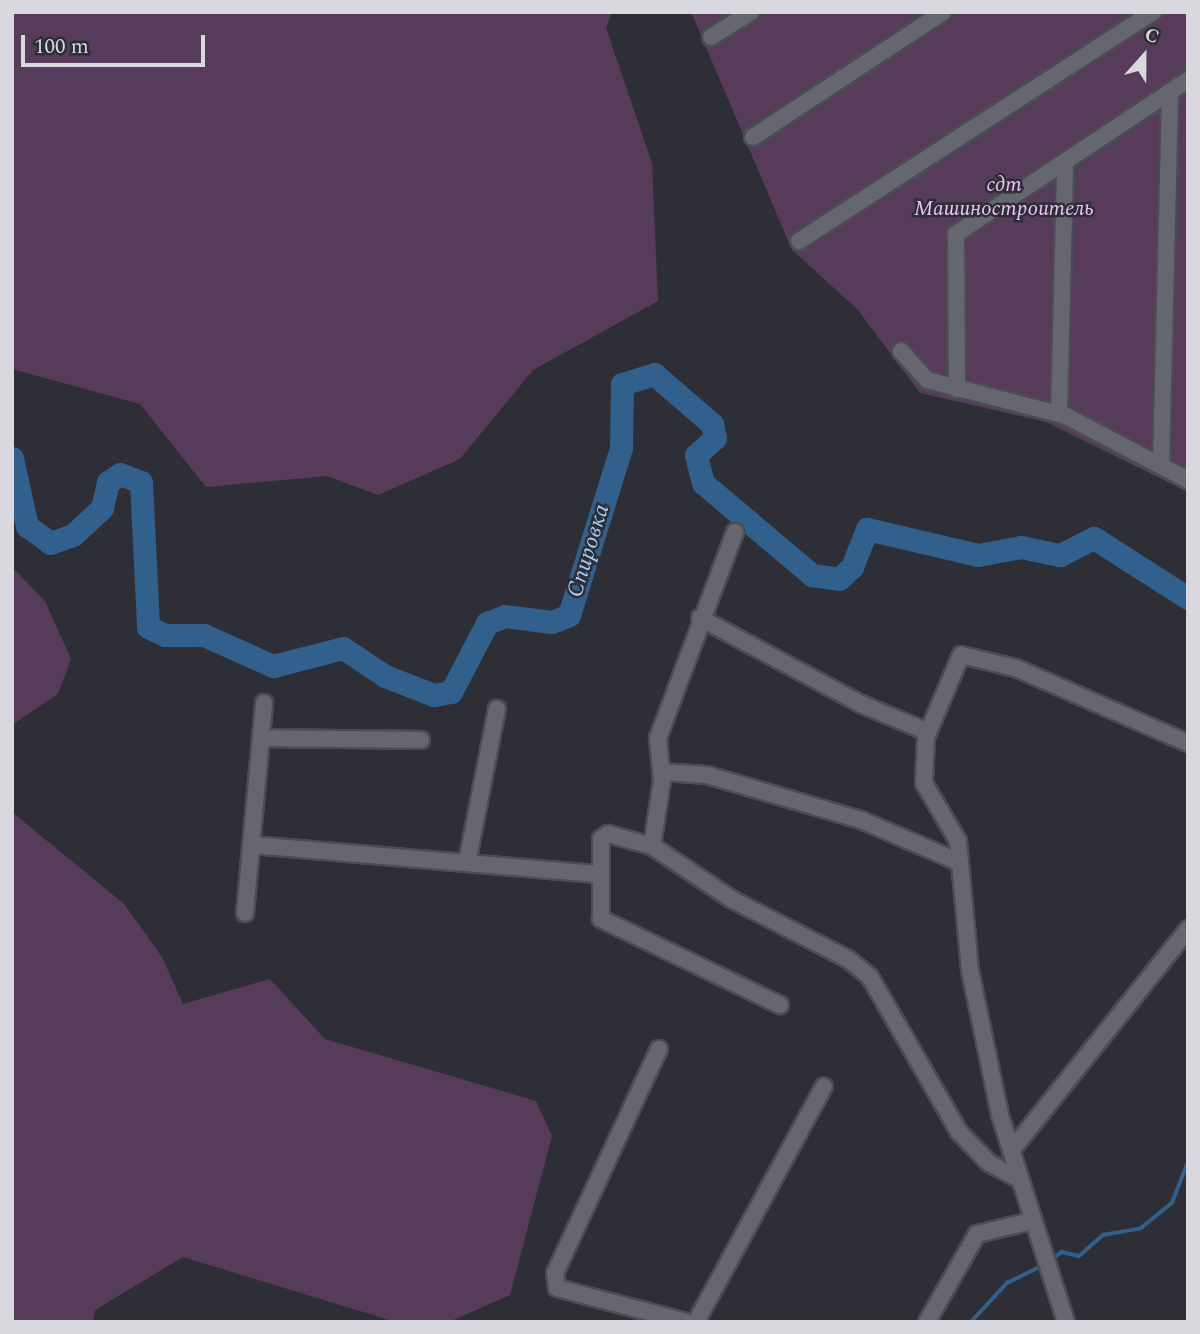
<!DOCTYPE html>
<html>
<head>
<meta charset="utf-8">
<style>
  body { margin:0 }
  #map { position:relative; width:1200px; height:1334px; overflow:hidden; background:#2e2e37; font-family:Spectral,serif }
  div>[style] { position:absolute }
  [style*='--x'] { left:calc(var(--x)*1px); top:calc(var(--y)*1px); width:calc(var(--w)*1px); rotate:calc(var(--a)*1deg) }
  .green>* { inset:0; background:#573b5b }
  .stream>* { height:3.5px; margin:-1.75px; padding:0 1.75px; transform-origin:1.75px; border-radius:1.75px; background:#30608b }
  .river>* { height:23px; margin:-11.5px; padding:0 11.5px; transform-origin:11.5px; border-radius:11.5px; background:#30608b }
  .roads { filter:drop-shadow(2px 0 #4c4c54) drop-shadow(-2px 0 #4c4c54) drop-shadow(0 2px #4c4c54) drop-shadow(0 -2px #4c4c54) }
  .minor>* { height:16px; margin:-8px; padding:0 8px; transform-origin:8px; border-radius:8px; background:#666670 }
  span { translate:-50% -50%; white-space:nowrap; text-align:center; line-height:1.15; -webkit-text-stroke:5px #2e2e37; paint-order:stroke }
  .park-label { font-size:21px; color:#f2c0f9; font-style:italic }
  .water-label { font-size:23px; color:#a4ccf4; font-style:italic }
  .frame { position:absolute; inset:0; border:14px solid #d8d8de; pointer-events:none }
  .north { position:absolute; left:1109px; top:21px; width:70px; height:70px; -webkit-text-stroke:5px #2e2e37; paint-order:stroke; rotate:21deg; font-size:19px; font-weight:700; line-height:28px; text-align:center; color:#d8d8de }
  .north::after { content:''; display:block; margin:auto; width:24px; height:32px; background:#d8d8de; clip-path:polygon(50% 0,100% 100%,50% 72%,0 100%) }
  .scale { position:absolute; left:21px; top:35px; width:184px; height:32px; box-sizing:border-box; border:4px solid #d8d8de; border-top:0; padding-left:9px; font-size:21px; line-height:24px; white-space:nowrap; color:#d8d8de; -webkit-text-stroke:5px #2e2e37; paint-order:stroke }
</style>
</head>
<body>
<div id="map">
  <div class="green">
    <div style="clip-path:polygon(12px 12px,612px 12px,606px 28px,652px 163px,658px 301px,533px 370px,460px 459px,378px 495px,327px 476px,206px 487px,140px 404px,12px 369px)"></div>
    <div style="clip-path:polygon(691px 12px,1188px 12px,1188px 492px,1046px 422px,920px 393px,857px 309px,792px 250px)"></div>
    <div style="clip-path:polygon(12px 567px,45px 601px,71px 659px,58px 694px,12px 725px)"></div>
    <div style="clip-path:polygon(12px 812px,124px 904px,162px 957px,183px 1004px,270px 979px,325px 1039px,536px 1101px,552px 1136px,510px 1295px,449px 1322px,396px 1322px,183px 1257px,95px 1310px,93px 1322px,12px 1322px)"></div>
  </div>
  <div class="stream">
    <div style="--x:1051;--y:1260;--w:14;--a:-36"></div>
    <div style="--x:1062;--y:1252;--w:17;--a:13"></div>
    <div style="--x:1079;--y:1256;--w:32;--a:-41"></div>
    <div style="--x:1103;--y:1235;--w:39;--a:-10"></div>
    <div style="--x:1141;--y:1228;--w:40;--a:-39"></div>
    <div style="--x:1172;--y:1203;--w:44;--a:-68.7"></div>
    <div style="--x:971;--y:1322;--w:53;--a:-47.3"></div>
    <div style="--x:1007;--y:1283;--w:39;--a:-26"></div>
  </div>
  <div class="river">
    <div style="--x:12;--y:458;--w:70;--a:77.6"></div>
    <div style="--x:27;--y:526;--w:29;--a:36"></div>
    <div style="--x:50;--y:543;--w:24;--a:-19"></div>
    <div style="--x:73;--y:535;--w:40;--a:-43"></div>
    <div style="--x:102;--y:508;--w:27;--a:-77"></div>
    <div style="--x:108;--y:482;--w:14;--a:-34"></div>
    <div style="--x:120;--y:474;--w:22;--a:21"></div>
    <div style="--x:141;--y:482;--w:145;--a:87.2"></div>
    <div style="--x:148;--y:627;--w:19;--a:25"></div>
    <div style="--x:165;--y:635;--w:39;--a:0"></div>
    <div style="--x:204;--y:635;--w:76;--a:24.2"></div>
    <div style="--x:273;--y:666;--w:72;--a:-14.4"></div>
    <div style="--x:343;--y:648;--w:50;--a:33.7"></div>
    <div style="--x:385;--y:676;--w:53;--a:21.2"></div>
    <div style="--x:434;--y:695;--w:17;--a:-10"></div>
    <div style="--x:451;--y:692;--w:78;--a:-62.4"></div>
    <div style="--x:487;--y:623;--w:19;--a:-21"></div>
    <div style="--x:505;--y:616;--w:47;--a:7.3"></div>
    <div style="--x:552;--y:622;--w:18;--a:-22"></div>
    <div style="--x:569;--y:615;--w:175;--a:-72.7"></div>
    <div style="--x:621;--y:448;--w:64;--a:-89.1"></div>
    <div style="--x:622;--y:384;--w:34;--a:-17"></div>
    <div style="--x:654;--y:374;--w:77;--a:40.8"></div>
    <div style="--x:712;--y:424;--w:14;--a:78"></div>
    <div style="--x:715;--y:438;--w:25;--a:138"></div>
    <div style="--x:696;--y:455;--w:29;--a:76"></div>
    <div style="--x:703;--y:483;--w:143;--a:40.2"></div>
    <div style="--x:812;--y:575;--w:27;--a:8"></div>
    <div style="--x:839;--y:579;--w:18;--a:-43"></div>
    <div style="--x:852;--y:567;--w:41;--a:-68.5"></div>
    <div style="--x:867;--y:529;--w:114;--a:13.2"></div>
    <div style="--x:978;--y:555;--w:44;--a:-10.5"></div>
    <div style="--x:1021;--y:547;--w:40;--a:12"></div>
    <div style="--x:1060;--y:555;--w:38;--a:-27"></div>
    <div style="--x:1094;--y:538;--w:112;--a:32.6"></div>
  </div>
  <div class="roads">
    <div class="minor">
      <div style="--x:711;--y:37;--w:47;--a:-32"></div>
      <div style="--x:753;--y:137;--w:227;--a:-33.3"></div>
      <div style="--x:799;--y:241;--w:422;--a:-32.9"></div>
      <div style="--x:901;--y:351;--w:39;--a:48"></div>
      <div style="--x:927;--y:380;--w:144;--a:14.5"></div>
      <div style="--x:1066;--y:416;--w:138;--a:27.7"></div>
      <div style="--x:957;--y:389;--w:155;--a:-90.4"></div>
      <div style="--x:956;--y:234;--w:278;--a:-33.6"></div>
      <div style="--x:1059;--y:414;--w:251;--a:-88.6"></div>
      <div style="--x:1161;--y:465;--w:373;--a:-88.6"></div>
      <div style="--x:700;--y:618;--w:183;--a:28.1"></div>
      <div style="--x:861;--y:704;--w:73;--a:22.7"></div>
      <div style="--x:261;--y:738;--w:160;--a:0.7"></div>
      <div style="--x:662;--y:772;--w:45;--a:3.8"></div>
      <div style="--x:707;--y:775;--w:160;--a:16.3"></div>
      <div style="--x:861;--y:820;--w:107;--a:23.2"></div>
      <div style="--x:251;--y:845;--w:348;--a:4.8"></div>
      <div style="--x:652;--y:846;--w:66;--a:-81.3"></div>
      <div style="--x:662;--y:781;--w:43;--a:-95.3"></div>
      <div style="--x:658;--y:738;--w:220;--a:-69.5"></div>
      <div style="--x:467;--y:863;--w:157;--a:-79"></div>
      <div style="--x:245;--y:913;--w:211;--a:-84.8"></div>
      <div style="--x:780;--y:1005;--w:199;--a:-154.3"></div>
      <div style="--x:601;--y:919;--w:80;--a:-90"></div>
      <div style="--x:601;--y:839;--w:9;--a:-36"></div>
      <div style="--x:608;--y:834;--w:46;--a:15.3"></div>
      <div style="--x:652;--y:846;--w:97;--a:33.7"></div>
      <div style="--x:733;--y:900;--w:129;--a:27.2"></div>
      <div style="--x:848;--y:959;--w:28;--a:39"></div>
      <div style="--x:870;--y:977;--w:179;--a:60.1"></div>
      <div style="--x:959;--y:1132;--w:43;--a:45.9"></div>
      <div style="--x:989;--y:1163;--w:34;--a:28"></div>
      <div style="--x:659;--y:1049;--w:247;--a:114.9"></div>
      <div style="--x:555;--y:1273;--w:15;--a:82"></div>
      <div style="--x:557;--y:1288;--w:134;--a:14.7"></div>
      <div style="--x:1011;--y:1151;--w:284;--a:-51.4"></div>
      <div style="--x:696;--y:1322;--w:268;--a:-61.5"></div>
      <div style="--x:927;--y:1322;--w:101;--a:-60.4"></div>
      <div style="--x:977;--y:1234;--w:57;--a:-13.3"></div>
      <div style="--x:1066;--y:1322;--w:217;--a:-107.7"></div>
      <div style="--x:1000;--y:1115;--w:148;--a:-101.7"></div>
      <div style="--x:970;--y:970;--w:130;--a:-95.3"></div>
      <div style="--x:958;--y:841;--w:67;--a:-120.4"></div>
      <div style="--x:924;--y:783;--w:46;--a:-87.5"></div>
      <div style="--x:926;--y:737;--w:89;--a:-66.9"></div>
      <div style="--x:961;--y:655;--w:57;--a:13.3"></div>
      <div style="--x:1016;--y:668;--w:188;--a:23.6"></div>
    </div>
  </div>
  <div class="park-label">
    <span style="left:1004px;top:197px">сдт<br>Машиностроитель</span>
  </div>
  <div class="water-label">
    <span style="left:589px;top:551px;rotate:-73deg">Спировка</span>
  </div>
  <div class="frame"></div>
  <div class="north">С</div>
  <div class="scale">100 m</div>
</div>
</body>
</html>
